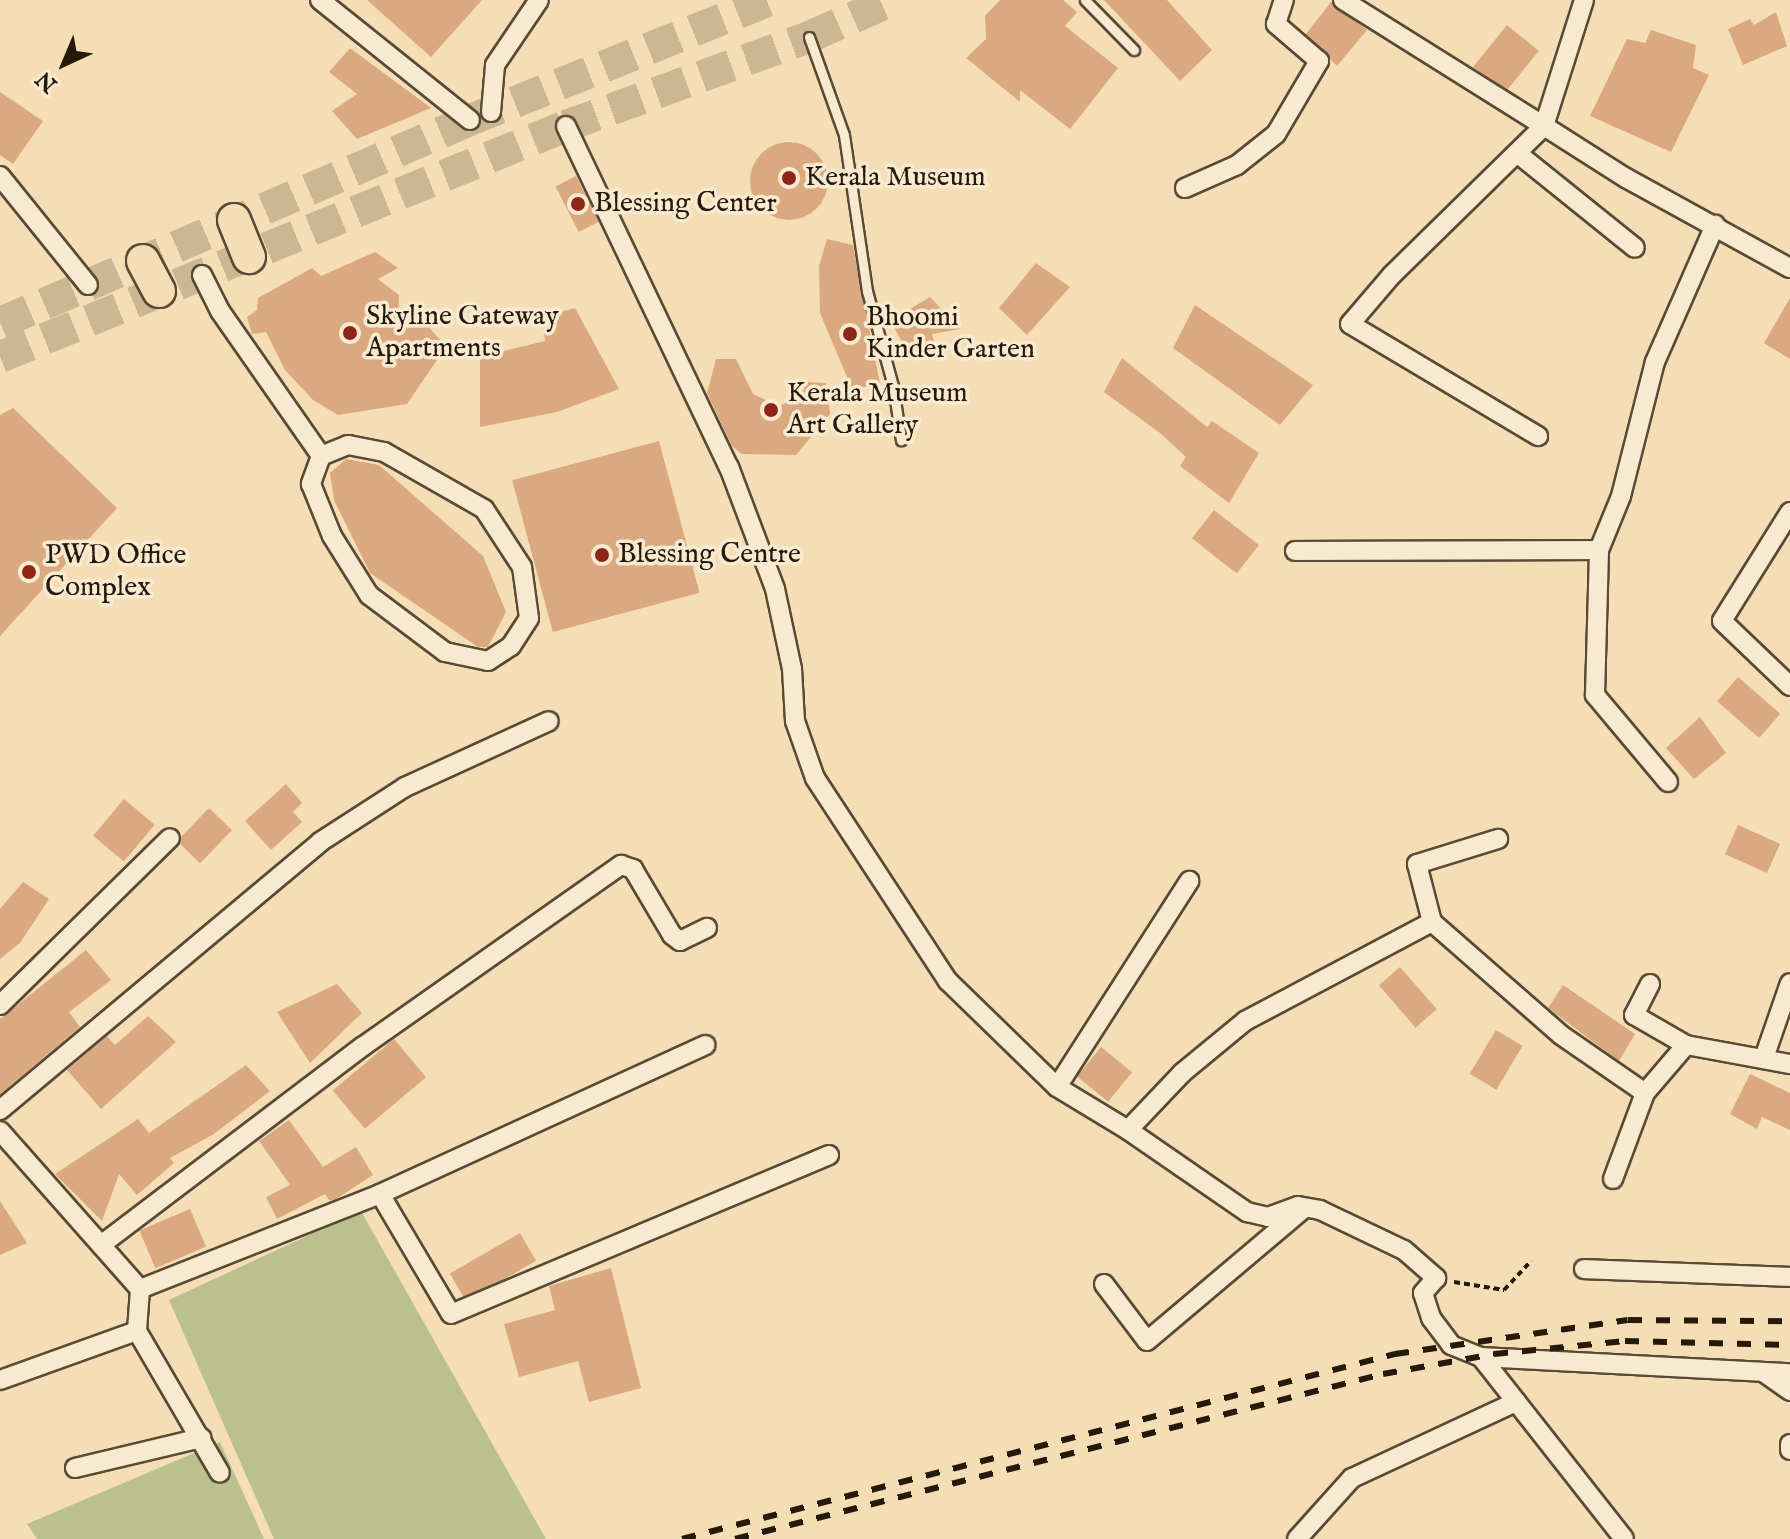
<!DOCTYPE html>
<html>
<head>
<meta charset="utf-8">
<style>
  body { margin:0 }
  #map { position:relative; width:1790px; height:1539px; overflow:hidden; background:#f5deb6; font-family:"IM FELL English",serif }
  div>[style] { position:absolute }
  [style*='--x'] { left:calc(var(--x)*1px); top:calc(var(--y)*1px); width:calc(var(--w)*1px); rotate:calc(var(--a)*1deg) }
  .green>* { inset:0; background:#bbc18e }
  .building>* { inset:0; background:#dba980; transform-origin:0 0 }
  .round { border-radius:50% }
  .highway-tunnel>* { height:32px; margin-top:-16px; transform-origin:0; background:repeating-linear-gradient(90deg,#cbb794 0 32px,transparent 0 48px) }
  .path>* { height:4px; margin-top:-2px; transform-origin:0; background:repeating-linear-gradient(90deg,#25190a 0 6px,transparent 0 10px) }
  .roads { filter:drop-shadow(2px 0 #594a35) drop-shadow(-2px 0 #594a35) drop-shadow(0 2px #594a35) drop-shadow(0 -2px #594a35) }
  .lane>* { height:9px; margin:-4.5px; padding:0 4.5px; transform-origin:4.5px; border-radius:4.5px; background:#f8ead0 }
  .street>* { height:18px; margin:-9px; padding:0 9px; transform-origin:9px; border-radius:9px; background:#f8ead0 }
  .highway>* { height:32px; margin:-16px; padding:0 16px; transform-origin:16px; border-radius:16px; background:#f5deb6 }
  .rail>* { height:6px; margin-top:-3px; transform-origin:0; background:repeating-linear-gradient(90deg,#25190a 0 14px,transparent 0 28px) }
  .dots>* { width:22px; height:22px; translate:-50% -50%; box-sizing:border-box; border:4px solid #f8ead0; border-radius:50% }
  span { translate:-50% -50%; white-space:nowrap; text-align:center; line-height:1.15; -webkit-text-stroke:7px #f8ead0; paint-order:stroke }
  .poi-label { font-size:28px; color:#25190a }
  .left { translate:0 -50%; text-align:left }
  .north { position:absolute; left:24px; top:24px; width:80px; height:80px; -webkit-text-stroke:6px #f8ead0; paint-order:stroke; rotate:224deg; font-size:22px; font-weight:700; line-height:32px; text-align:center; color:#25190a }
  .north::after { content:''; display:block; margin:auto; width:28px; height:36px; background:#25190a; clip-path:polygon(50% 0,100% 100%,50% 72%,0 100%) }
</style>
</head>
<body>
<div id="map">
  <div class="green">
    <div style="clip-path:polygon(361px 1211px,546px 1539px,274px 1539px,169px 1300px)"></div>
    <div style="clip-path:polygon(220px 1442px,264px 1539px,37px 1539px,27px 1524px)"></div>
  </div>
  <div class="building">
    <div style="clip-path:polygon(367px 0,482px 0,431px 57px)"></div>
    <div style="clip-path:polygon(1000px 0,1063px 0,1077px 12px,1065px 26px,1118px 68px,1070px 129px,1020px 90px,1020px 102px,966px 58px,986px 39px,985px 16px)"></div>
    <div style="clip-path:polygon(1104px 0,1167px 0,1212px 50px,1180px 81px)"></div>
    <div style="clip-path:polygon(1331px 2px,1367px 30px,1337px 66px,1306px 34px)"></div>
    <div style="clip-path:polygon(1776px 12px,1787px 46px,1743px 65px,1728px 29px,1750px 19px,1754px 25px)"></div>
    <div style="left:1507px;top:25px;width:41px;height:54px;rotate:39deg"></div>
    <div style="clip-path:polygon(1651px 30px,1696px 45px,1693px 68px,1709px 75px,1671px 152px,1590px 116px,1627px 39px,1645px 43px)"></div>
    <div style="clip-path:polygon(350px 48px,431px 108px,357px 139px,332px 111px,357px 94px,329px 72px)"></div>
    <div style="clip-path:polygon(0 92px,43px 121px,13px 164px,0 155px)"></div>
    <div class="round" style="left:750px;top:142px;width:78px;height:78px"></div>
    <div style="left:576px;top:176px;width:51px;height:23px;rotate:63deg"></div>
    <div style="clip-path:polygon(827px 239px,853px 245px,880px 384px,852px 389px,820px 313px,819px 266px)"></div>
    <div style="clip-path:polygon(375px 252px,398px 268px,378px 279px,399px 295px,398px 329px,427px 325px,446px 347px,407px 404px,338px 415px,313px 400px,285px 370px,266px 332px,252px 334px,247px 317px,257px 310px,258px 298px,312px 268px,321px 276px)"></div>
    <div style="clip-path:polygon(1036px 263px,1070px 287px,1027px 335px,999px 308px)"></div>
    <div style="clip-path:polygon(930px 297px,960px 329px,932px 334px,938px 356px,913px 360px,890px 321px)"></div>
    <div style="clip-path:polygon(1790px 298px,1790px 359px,1764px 343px)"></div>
    <div style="clip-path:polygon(1195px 305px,1313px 385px,1280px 425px,1173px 348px)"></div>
    <div style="clip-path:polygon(575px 308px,619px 389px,557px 412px,480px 427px,480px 357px,545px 341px,542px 317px)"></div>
    <div style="clip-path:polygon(1122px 358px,1207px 427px,1212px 421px,1259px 453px,1229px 503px,1180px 466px,1186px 457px,1160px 433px,1104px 392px)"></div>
    <div style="clip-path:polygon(716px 359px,736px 359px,753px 394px,778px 406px,800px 398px,807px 382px,826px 383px,830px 414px,796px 455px,742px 454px,732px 446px,707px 393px)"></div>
    <div style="clip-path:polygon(13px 408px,117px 508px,0 636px,0 415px)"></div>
    <div style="left:659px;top:441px;width:157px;height:152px;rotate:75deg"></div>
    <div style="clip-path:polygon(346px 459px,379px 465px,483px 556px,506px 612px,488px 647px,478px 647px,370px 573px,334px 500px,330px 473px)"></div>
    <div style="left:1214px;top:510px;width:57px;height:36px;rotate:38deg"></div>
    <div style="left:1738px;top:677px;width:56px;height:32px;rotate:41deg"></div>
    <div style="clip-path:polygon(1700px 717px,1726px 753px,1694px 779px,1666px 748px)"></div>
    <div style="clip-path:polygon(286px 784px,302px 803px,293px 812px,302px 822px,271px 850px,245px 821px)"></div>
    <div style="left:124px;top:799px;width:40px;height:48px;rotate:40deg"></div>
    <div style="left:209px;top:808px;width:32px;height:46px;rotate:44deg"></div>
    <div style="left:1738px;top:825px;width:46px;height:32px;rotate:24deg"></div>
    <div style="clip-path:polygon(23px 882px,49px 899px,20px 943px,0 959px,0 909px)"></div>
    <div style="clip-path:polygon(86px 950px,111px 980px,69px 1012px,80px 1027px,0 1094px,0 1019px)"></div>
    <div style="left:1400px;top:967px;width:56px;height:28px;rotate:49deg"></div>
    <div style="clip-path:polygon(337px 984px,362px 1013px,310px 1063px,277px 1012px)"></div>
    <div style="clip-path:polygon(1563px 985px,1635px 1034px,1619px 1061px,1548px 1008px)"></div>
    <div style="clip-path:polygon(148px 1016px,176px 1042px,101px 1109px,67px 1070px,107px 1036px,115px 1045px)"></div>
    <div style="left:1496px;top:1030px;width:31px;height:51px;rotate:31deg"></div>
    <div style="left:394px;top:1039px;width:50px;height:80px;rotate:50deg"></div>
    <div style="left:1101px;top:1047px;width:40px;height:38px;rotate:39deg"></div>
    <div style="clip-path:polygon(246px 1065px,270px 1091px,214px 1134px,170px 1158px,174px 1163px,137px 1195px,119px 1174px,102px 1221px,55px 1174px,138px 1119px,149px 1133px)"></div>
    <div style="clip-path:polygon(1750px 1074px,1790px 1093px,1790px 1130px,1762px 1117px,1757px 1129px,1730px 1114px)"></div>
    <div style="clip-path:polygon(289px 1120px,323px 1167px,356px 1147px,373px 1175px,336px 1199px,330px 1201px,325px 1194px,277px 1219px,266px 1197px,290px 1185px,259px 1141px)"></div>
    <div style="clip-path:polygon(0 1201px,27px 1243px,0 1255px)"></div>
    <div style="left:190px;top:1209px;width:41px;height:55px;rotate:67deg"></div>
    <div style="left:520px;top:1233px;width:32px;height:81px;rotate:60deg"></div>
    <div style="clip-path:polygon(611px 1268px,641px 1388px,589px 1402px,578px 1361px,519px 1377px,504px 1324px,555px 1310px,549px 1286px)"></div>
  </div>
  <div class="highway-tunnel">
    <div style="--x:0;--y:323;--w:512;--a:-23.36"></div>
    <div style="--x:470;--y:120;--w:323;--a:-21.8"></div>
    <div style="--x:0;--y:357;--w:611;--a:-22.2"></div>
    <div style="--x:566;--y:126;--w:259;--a:-20.1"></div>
    <div style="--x:809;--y:37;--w:92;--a:-23.8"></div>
  </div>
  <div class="path">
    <div style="--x:1454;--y:1282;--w:51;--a:9.1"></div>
    <div style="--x:1504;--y:1290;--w:40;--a:-47"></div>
  </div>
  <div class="roads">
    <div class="lane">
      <div style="--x:1085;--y:0;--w:70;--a:45.6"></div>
      <div style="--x:809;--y:37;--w:104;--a:70.3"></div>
      <div style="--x:844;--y:135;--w:158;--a:81.6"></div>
      <div style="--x:867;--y:291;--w:98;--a:74.7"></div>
      <div style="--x:893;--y:386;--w:55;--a:81.6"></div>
    </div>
    <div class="street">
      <div style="--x:320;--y:0;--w:192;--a:38.7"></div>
      <div style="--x:1343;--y:0;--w:237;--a:32.1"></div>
      <div style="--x:1544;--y:126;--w:214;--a:135.6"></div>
      <div style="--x:1391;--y:276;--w:63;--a:130.5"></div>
      <div style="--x:1350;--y:324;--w:219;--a:30.8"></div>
      <div style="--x:1584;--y:0;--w:132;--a:107.6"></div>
      <div style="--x:1544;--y:126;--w:97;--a:32.4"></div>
      <div style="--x:1626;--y:178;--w:187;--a:28.8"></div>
      <div style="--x:491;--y:112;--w:47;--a:-85.1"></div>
      <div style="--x:495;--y:65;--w:78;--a:-55.9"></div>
      <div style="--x:566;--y:126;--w:378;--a:64.5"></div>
      <div style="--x:729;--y:467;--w:130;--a:69.3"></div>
      <div style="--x:775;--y:589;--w:82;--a:78"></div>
      <div style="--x:792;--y:669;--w:52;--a:86.7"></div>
      <div style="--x:795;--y:721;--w:60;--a:70.7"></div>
      <div style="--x:815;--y:778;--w:243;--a:56.8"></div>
      <div style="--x:948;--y:981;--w:152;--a:44.2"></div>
      <div style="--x:1057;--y:1087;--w:83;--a:31.2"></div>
      <div style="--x:1128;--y:1130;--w:79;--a:-46.5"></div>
      <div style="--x:1182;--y:1073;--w:82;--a:-39.5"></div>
      <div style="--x:1245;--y:1021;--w:212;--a:-27.9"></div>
      <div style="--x:1432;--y:922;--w:171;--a:41.2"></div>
      <div style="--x:1561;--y:1035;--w:102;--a:34.6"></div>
      <div style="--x:1645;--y:1093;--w:63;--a:-49.5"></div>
      <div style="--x:1686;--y:1045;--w:106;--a:10.4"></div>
      <div style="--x:1517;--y:153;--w:151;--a:38.8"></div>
      <div style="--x:0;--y:176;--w:140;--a:51.1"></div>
      <div style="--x:1185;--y:188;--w:57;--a:-23.9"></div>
      <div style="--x:1237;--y:165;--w:50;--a:-38.5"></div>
      <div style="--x:1276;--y:134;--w:85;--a:-59.5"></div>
      <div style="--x:1319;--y:61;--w:57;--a:-139.3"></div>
      <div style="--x:1276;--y:24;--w:25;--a:-72"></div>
      <div style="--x:202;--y:275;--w:40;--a:63.4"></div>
      <div style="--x:220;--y:311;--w:177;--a:55.1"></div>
      <div style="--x:321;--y:456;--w:30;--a:110"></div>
      <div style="--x:311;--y:484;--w:56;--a:68"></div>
      <div style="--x:332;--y:536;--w:70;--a:57.9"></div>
      <div style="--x:369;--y:595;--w:95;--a:36.9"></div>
      <div style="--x:445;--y:652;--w:44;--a:11.8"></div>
      <div style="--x:488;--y:661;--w:27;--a:-33"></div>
      <div style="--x:511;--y:646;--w:33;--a:-57"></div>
      <div style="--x:529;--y:618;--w:51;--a:-97.8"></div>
      <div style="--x:522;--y:567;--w:69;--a:-123.2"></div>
      <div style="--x:484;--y:509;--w:115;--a:-150.3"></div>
      <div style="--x:384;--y:452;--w:37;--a:-169"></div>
      <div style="--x:348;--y:445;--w:29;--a:158"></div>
      <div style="--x:1790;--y:512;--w:128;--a:122"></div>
      <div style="--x:1722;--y:621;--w:94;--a:43.7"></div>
      <div style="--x:1295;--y:551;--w:304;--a:-0.2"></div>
      <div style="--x:1668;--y:782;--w:114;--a:-130"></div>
      <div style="--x:1595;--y:695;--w:145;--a:-88.4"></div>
      <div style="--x:1599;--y:550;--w:58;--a:-67.8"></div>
      <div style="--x:1621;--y:496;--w:138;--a:-75.8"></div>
      <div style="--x:1655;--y:362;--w:150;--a:-66.3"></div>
      <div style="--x:1432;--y:922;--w:60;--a:-104.5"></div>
      <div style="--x:1417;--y:864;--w:85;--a:-17.2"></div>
      <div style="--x:1650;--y:984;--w:35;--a:117"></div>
      <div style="--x:1634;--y:1015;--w:60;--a:30"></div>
      <div style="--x:0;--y:1005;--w:238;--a:-44.5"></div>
      <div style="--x:1764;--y:1058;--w:79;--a:-70.9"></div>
      <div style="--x:1057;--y:1087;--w:245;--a:-57.3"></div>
      <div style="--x:0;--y:1110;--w:417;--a:-39.9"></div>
      <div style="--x:320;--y:842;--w:101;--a:-32.9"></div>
      <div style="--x:405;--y:787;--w:158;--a:-24.6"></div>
      <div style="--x:1128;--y:1130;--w:145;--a:34.6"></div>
      <div style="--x:1247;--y:1212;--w:22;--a:13"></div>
      <div style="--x:1268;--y:1217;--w:32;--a:-20"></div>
      <div style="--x:1298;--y:1206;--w:22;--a:10"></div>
      <div style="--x:1320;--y:1210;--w:93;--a:25.5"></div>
      <div style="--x:1404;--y:1250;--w:43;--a:41.2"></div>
      <div style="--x:1436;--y:1278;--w:20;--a:131"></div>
      <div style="--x:1423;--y:1293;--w:26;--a:72"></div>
      <div style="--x:1431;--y:1318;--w:34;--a:53"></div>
      <div style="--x:1451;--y:1345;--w:32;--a:22"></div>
      <div style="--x:1481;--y:1357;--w:309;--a:3"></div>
      <div style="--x:0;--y:1131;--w:211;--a:48.5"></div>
      <div style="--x:140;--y:1289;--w:258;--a:-21.6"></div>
      <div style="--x:380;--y:1194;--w:139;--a:59.4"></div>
      <div style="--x:451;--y:1314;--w:410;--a:-22.8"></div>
      <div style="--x:1613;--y:1179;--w:92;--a:-69.6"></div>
      <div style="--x:380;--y:1194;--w:358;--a:-24.6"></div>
      <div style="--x:101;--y:1245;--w:328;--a:-37.2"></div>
      <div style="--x:362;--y:1047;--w:317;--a:-35.1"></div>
      <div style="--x:621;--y:865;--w:13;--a:18"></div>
      <div style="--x:633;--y:869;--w:77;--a:59.4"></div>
      <div style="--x:672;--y:935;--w:10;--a:37"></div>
      <div style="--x:680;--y:941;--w:30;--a:-26"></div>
      <div style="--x:1584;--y:1269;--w:206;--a:2.2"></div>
      <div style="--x:1104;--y:1284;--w:71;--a:53"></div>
      <div style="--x:1147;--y:1341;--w:204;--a:-40.2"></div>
      <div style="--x:140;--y:1289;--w:42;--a:94.1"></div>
      <div style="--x:137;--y:1331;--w:164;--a:59.7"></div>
      <div style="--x:1481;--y:1357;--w:231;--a:51.8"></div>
      <div style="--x:1763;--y:1372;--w:33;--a:35"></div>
      <div style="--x:0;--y:1380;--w:145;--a:-19.7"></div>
      <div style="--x:1790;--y:1444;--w:6;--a:90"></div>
      <div style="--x:75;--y:1468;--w:130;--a:-13.4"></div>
      <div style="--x:1297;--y:1539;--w:82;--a:-48"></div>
      <div style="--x:1352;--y:1478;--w:181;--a:-24.9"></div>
    </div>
    <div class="highway">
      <div style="--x:234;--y:220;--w:40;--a:68"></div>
      <div style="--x:143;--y:261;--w:34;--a:62"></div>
    </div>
  </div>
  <div class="rail">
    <div style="--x:682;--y:1539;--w:737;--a:-14.55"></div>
    <div style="--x:1395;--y:1354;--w:235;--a:-8.3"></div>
    <div style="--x:1628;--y:1320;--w:162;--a:0.4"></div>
    <div style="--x:735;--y:1539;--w:669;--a:-14.29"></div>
    <div style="--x:1383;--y:1374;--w:113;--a:-10.2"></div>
    <div style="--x:1494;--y:1354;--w:132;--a:-5.7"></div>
    <div style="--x:1625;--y:1341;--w:165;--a:1.4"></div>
  </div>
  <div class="dots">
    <div style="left:789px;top:178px;background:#8f2418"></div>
    <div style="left:578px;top:204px;background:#8f2418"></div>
    <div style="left:350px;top:333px;background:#8f2418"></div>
    <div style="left:850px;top:334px;background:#8f2418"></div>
    <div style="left:771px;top:410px;background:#8f2418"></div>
    <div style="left:602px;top:555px;background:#8f2418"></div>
    <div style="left:29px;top:572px;background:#8f2418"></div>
  </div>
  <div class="poi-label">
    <span class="left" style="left:805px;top:178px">Kerala Museum</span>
    <span class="left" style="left:594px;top:204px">Blessing Center</span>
    <span class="left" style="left:366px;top:333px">Skyline Gateway<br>Apartments</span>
    <span class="left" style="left:866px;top:334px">Bhoomi<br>Kinder Garten</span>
    <span class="left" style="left:787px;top:410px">Kerala Museum<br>Art Gallery</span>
    <span class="left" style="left:618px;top:555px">Blessing Centre</span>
    <span class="left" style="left:45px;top:572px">PWD Office<br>Complex</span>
  </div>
  <div class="north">N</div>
</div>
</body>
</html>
